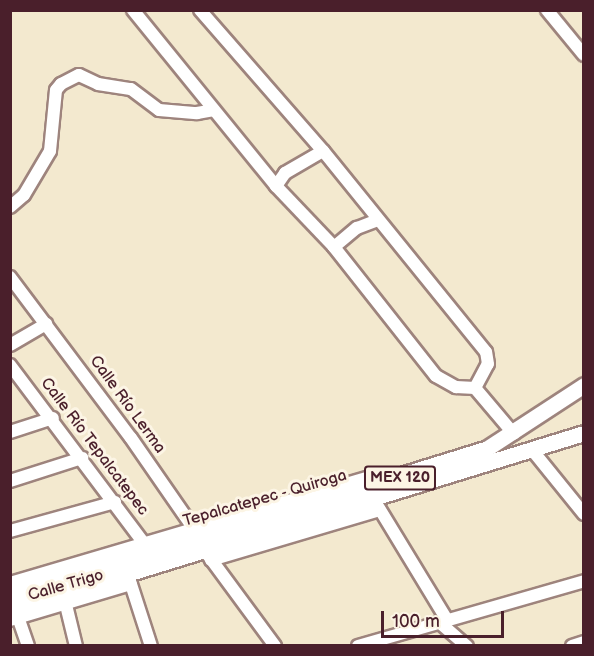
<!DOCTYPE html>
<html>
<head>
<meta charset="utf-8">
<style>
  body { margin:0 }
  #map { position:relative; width:594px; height:656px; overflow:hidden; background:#f3e9cf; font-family:"Balsamiq Sans",sans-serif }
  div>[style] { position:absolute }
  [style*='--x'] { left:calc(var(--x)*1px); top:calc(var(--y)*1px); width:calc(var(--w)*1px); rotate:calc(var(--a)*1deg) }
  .roads { filter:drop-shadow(2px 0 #9e847d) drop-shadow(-2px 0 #9e847d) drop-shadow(0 2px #9e847d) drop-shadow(0 -2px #9e847d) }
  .minor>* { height:12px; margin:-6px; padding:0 6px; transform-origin:6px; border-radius:6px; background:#fff }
  .major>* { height:15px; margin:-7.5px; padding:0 7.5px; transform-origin:7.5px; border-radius:7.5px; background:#fff }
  span { translate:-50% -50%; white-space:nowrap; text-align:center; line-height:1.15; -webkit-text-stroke:6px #fcf5e5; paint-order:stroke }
  .shield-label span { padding:2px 4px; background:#fcf5e5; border:2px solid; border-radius:4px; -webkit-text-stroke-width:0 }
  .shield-label { font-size:15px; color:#4a1f2b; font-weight:700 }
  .street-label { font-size:16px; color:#4a1f2b }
  .frame { position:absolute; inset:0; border:12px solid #4a1f2b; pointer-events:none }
  .scale { position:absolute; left:381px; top:611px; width:123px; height:27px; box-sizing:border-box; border:3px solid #4a1f2b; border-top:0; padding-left:8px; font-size:18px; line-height:21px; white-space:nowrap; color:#4a1f2b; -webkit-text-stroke:4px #fcf5e5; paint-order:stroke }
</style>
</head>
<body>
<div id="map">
  <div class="roads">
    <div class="minor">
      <div style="--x:133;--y:10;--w:227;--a:50.9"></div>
      <div style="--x:276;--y:186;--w:84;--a:46.4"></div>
      <div style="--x:334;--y:247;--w:164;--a:51.7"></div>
      <div style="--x:436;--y:376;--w:23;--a:29"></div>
      <div style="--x:456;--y:387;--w:19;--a:3"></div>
      <div style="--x:475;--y:388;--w:27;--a:-62"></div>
      <div style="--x:488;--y:364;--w:12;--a:-99"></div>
      <div style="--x:486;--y:352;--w:259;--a:-129"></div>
      <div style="--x:323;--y:151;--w:187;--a:-131.1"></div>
      <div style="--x:547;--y:10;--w:58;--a:50.6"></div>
      <div style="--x:276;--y:186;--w:16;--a:-55"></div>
      <div style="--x:285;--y:173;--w:44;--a:-30.1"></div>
      <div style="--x:10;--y:207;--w:18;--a:-41"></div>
      <div style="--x:24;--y:195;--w:51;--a:-59.4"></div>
      <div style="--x:50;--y:151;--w:61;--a:-84.4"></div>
      <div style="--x:56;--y:90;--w:8;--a:-50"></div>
      <div style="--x:61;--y:84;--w:20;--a:-27"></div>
      <div style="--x:79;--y:75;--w:21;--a:25"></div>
      <div style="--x:98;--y:84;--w:33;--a:9"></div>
      <div style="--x:131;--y:89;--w:35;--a:37"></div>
      <div style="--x:159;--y:110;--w:38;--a:5"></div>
      <div style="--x:197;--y:113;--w:17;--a:-10"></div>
      <div style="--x:334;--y:247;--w:30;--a:-40"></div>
      <div style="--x:357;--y:228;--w:22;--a:-21"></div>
      <div style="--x:10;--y:277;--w:201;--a:53.1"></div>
      <div style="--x:131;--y:438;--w:111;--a:55.3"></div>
      <div style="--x:10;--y:345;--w:42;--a:-30.3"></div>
      <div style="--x:10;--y:365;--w:231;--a:53.1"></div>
      <div style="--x:475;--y:388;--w:60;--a:49.7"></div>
      <div style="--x:10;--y:432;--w:45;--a:-18"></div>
      <div style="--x:533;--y:451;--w:81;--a:51"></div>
      <div style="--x:10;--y:481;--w:76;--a:-17.7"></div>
      <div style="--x:376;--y:503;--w:137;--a:58.7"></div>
      <div style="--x:10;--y:531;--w:109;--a:-15.4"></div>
      <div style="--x:208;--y:555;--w:113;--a:53.6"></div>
      <div style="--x:211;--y:560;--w:176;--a:-16.5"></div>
      <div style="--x:129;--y:578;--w:71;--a:72.1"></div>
      <div style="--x:10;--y:583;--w:375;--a:-16.4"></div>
      <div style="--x:370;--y:477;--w:10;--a:73"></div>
      <div style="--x:66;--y:605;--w:42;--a:76.3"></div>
      <div style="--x:18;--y:617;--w:31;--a:71"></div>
      <div style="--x:10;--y:620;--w:126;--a:-16.6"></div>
      <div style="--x:439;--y:622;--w:37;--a:41"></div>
      <div style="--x:358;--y:646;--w:235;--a:-16"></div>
      <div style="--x:572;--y:646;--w:13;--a:-18"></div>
    </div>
    <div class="major">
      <div style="--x:10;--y:596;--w:498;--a:-17.2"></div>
      <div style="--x:486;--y:449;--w:117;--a:-33.1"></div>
      <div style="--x:10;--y:610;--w:601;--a:-17.14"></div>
    </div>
  </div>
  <div class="shield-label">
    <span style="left:400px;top:478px">MEX 120</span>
  </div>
  <div class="street-label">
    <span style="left:127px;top:405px;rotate:54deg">Calle Río Lerma</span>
    <span style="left:94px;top:447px;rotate:53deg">Calle Río Tepalcatepec</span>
    <span style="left:265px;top:499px;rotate:-16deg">Tepalcatepec - Quiroga</span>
    <span style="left:66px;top:586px;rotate:-16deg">Calle Trigo</span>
  </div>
  <div class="frame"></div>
  <div class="scale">100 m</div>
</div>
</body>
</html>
